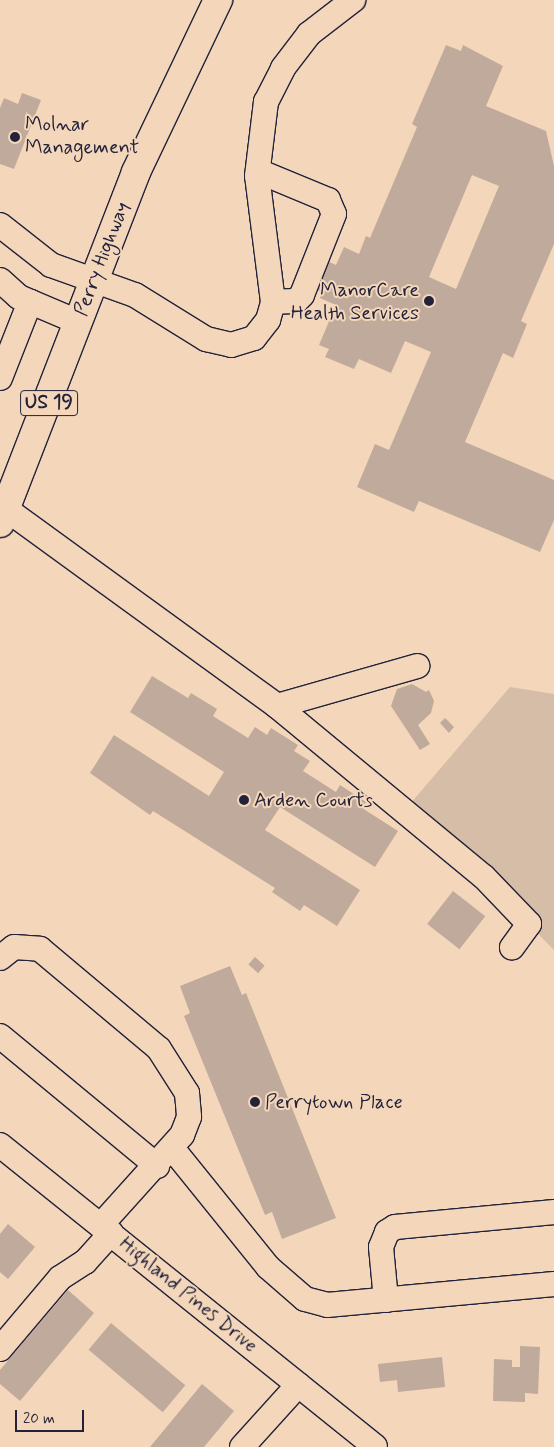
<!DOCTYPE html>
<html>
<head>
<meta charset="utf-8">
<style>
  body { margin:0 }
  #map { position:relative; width:554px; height:1447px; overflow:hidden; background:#f4d7ba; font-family:Mynerve,sans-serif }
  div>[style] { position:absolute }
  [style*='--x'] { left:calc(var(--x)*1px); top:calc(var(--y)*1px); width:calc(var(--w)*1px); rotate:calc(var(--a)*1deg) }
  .green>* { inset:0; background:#d6bda7 }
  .building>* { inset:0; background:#c0aa9b; transform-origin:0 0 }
  .roads { filter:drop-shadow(1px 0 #22223b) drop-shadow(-1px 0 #22223b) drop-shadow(0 1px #22223b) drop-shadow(0 -1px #22223b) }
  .minor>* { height:24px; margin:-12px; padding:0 12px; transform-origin:12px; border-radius:12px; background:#f4d7ba }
  .major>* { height:28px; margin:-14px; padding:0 14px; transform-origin:14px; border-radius:14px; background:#f4d7ba }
  .dots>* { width:14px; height:14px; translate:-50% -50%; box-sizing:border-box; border:2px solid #f4d7ba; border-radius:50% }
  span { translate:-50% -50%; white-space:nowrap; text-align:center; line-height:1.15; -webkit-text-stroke:4px #f4d7ba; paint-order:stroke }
  .shield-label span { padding:1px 4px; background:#f4d7ba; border:1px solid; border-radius:4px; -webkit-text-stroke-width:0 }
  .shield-label { font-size:19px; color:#22223b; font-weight:700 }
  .poi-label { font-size:20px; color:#22223b }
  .left { translate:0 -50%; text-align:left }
  .right { translate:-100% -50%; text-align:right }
  .street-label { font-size:20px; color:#22223b }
  .scale { position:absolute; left:15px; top:1410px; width:69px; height:22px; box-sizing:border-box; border:2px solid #22223b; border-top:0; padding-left:6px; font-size:15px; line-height:18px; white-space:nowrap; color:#22223b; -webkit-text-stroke:4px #f4d7ba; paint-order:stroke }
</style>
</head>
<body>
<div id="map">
  <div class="green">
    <div style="clip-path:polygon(510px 687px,554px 694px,554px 950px,410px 804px)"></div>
  </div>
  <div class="building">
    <div style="clip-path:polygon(evenodd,446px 45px,461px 51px,463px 45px,503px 66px,486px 106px,546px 131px,554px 166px,554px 244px,521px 321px,527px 324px,513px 358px,503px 353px,465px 442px,554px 480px,554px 520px,540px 552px,419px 501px,414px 512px,357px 487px,375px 444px,389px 450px,431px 352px,405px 341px,391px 373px,359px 359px,354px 369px,325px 357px,329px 349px,319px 345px,336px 305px,320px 298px,322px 292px,295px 280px,307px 252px,336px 265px,344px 247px,359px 254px,366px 236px,370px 238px,417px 127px,412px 124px,446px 45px,472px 175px,499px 186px,456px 289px,429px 277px,472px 175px)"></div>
    <div style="clip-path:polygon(22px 93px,41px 100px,14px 169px,0 164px,0 108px,4px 98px,18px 104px)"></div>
    <div style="clip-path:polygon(152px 676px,188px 698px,191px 693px,217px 709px,213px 716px,248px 738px,255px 727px,267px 735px,271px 728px,298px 745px,294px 751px,310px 761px,303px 771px,336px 792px,340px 785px,366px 802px,362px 808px,398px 831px,375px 867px,280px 807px,265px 830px,360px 890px,337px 926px,304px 905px,300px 911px,272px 892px,275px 888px,153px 811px,150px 815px,90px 773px,114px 735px,209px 796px,224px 772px,130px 712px)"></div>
    <div style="clip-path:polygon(412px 684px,426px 692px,429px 690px,434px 701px,431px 713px,418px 725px,430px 744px,420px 750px,391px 706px,397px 689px)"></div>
    <div style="clip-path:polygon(445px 718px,454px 727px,449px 733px,440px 723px)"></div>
    <div style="left:453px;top:891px;width:41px;height:42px;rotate:38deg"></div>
    <div style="left:255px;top:957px;width:13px;height:10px;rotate:42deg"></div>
    <div style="clip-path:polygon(230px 966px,242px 995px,246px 993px,336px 1218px,282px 1239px,272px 1212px,265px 1215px,184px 1016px,190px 1013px,180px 986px)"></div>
    <div style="clip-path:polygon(8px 1224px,35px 1247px,8px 1279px,0 1272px,0 1234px)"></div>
    <div style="clip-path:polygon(68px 1290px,94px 1313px,20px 1401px,0 1384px,0 1370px)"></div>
    <div style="left:111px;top:1323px;width:97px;height:35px;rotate:40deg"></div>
    <div style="clip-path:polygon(520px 1346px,540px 1347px,538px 1394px,525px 1393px,525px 1402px,493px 1401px,494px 1359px,512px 1360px,512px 1367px,520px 1367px)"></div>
    <div style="clip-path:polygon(442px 1357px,445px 1387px,398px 1392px,397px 1380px,380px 1382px,378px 1364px)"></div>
    <div style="clip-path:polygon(202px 1384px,234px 1411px,204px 1447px,150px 1447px)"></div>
  </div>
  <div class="roads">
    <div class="minor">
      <div style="--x:258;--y:171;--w:76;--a:22.5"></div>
      <div style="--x:328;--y:200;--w:15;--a:67"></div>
      <div style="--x:334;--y:214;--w:87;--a:111.6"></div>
      <div style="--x:302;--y:295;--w:8;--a:135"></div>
      <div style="--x:296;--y:301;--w:23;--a:178"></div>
      <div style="--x:0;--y:225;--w:65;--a:38.1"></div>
      <div style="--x:51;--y:265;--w:89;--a:19.7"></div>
      <div style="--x:135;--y:295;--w:84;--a:31.8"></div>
      <div style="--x:206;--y:339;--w:26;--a:13"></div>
      <div style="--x:231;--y:345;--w:24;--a:-17"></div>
      <div style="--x:254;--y:338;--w:23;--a:-52"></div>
      <div style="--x:268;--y:320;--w:19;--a:-74"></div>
      <div style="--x:273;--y:302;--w:127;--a:-97.2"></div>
      <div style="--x:257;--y:176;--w:75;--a:-83.1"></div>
      <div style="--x:266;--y:102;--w:38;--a:-63"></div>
      <div style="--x:283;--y:68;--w:43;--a:-52.6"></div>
      <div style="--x:309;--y:34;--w:56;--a:-37.7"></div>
      <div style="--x:0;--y:280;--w:25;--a:42"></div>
      <div style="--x:19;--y:297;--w:64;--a:23"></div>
      <div style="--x:0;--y:378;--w:82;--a:-68.5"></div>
      <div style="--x:6;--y:509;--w:335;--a:36"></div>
      <div style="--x:277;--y:706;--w:268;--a:39.6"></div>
      <div style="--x:484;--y:877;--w:65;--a:46.2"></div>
      <div style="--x:529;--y:924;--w:29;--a:126"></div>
      <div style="--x:277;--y:706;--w:146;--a:-15.9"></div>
      <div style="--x:0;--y:958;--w:18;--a:-38"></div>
      <div style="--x:14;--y:947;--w:26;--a:4"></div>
      <div style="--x:40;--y:949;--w:155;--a:40"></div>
      <div style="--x:159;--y:1049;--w:52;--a:57.5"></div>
      <div style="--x:187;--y:1093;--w:24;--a:85"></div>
      <div style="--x:189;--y:1117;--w:19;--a:111"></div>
      <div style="--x:182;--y:1135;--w:121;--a:132"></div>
      <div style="--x:0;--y:1036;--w:204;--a:39.6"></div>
      <div style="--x:0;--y:1145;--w:481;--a:38.8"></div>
      <div style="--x:172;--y:1148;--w:153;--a:51.1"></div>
      <div style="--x:268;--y:1267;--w:49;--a:40.9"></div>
      <div style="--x:305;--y:1299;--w:23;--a:15"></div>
      <div style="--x:327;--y:1305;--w:228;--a:-5.3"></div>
      <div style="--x:386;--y:1300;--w:53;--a:-95.4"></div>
      <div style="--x:381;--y:1247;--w:16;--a:-68"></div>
      <div style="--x:387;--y:1232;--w:9;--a:-32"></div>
      <div style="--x:395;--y:1227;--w:160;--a:-5.4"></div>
      <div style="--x:0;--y:1349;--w:93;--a:-49.8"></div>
      <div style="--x:60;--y:1278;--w:30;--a:-33"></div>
      <div style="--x:85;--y:1262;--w:39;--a:-48"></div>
      <div style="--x:242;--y:1447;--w:84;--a:-47.9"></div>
    </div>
    <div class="major">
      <div style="--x:0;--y:523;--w:376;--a:-68.8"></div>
      <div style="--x:136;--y:172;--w:191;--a:-64.5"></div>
    </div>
  </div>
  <div class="dots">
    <div style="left:15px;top:137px;background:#22223b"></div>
    <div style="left:429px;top:301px;background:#22223b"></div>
    <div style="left:244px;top:800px;background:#22223b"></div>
    <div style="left:255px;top:1102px;background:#22223b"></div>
  </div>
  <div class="shield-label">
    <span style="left:49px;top:403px">US 19</span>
  </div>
  <div class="poi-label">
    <span class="left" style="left:25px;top:136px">Molnar<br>Management</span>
    <span class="right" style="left:419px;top:302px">ManorCare<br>Health Services</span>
    <span class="left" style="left:254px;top:800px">Arden Courts</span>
    <span class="left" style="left:265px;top:1102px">Perrytown Place</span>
  </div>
  <div class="street-label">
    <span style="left:102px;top:259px;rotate:-69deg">Perry Highway</span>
    <span style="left:188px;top:1295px;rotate:39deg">Highland Pines Drive</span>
  </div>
  <div class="scale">20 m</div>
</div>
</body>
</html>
